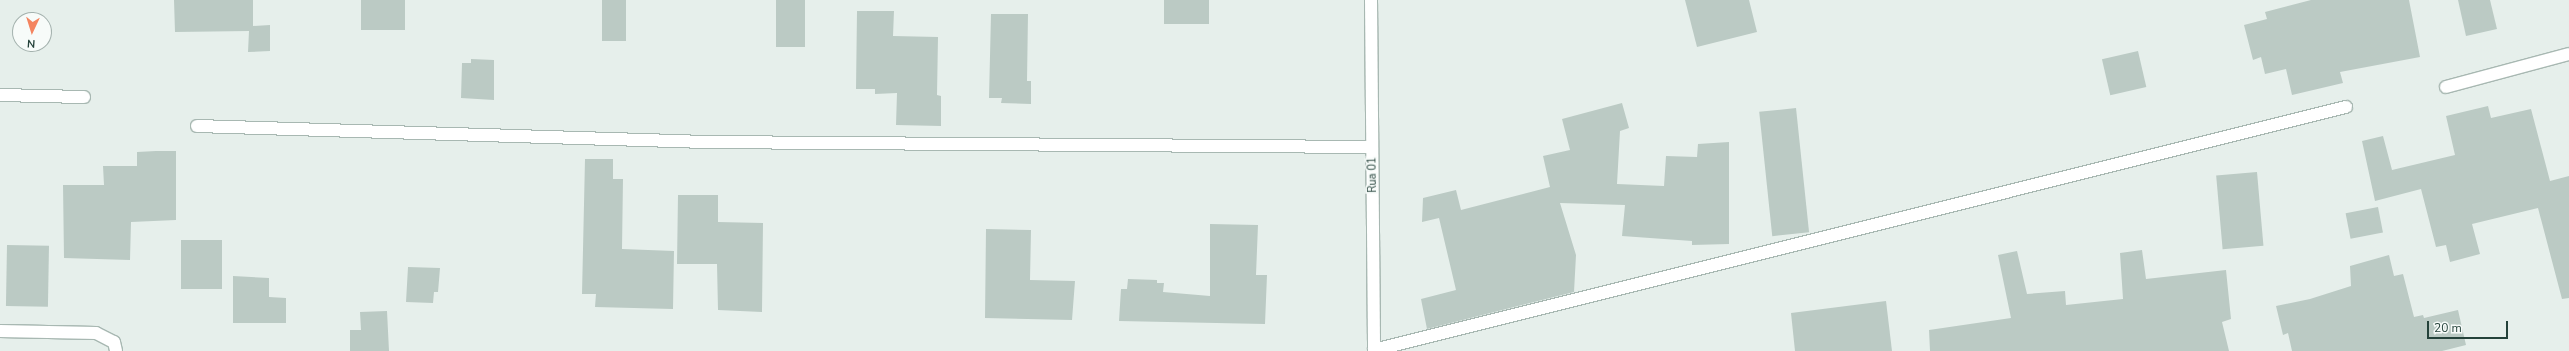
<!DOCTYPE html>
<html>
<head>
<meta charset="utf-8">
<style>
  body { margin:0 }
  #map { position:relative; width:2569px; height:351px; overflow:hidden; background:#e6efeb; font-family:"Nunito Sans",sans-serif }
  div>[style] { position:absolute }
  [style*='--x'] { left:calc(var(--x)*1px); top:calc(var(--y)*1px); width:calc(var(--w)*1px); rotate:calc(var(--a)*1deg) }
  .building>* { inset:0; background:#bbcac4; transform-origin:0 0 }
  .roads { filter:drop-shadow(1px 0 #a8b8b2) drop-shadow(-1px 0 #a8b8b2) drop-shadow(0 1px #a8b8b2) drop-shadow(0 -1px #a8b8b2) }
  .minor>* { height:12px; margin:-6px; padding:0 6px; transform-origin:6px; border-radius:6px; background:#fff }
  span { translate:-50% -50%; white-space:nowrap; text-align:center; line-height:1.15; -webkit-text-stroke:3.5px #f7fbf9; paint-order:stroke }
  .street-label { font-size:11px; color:#24423a }
  .north { position:absolute; left:12px; top:12px; width:40px; height:40px; box-sizing:border-box; background:#f7fbf9; border:1px solid #a3b1ad; border-radius:50%; rotate:184deg; font-size:11px; font-weight:700; line-height:16px; text-align:center; color:#24423a }
  .north::after { content:''; display:block; margin:auto; width:14px; height:18px; background:#f4845f; clip-path:polygon(50% 0,100% 100%,50% 72%,0 100%) }
  .scale { position:absolute; left:2427px; top:321px; width:81px; height:18px; box-sizing:border-box; border:2px solid #24423a; border-top:0; padding-left:5px; font-size:12px; line-height:14px; white-space:nowrap; color:#24423a; -webkit-text-stroke:3px #f7fbf9; paint-order:stroke }
</style>
</head>
<body>
<div id="map">
  <div class="building">
    <div style="clip-path:polygon(174px 0,253px 0,253px 26px,270px 25px,270px 51px,248px 52px,249px 31px,175px 32px)"></div>
    <div style="left:361px;top:0;width:44px;height:30px"></div>
    <div style="left:602px;top:0;width:24px;height:41px"></div>
    <div style="left:776px;top:0;width:29px;height:47px"></div>
    <div style="left:1164px;top:0;width:45px;height:24px"></div>
    <div style="clip-path:polygon(1685px 0,1749px 0,1757px 32px,1697px 47px)"></div>
    <div style="clip-path:polygon(2311px 0,2409px 0,2420px 57px,2340px 72px,2343px 83px,2292px 95px,2286px 69px,2265px 74px,2261px 57px,2253px 60px,2244px 25px,2267px 19px,2265px 12px)"></div>
    <div style="clip-path:polygon(2458px 0,2490px 0,2497px 29px,2466px 36px)"></div>
    <div style="clip-path:polygon(857px 11px,894px 11px,893px 36px,938px 37px,937px 95px,941px 96px,941px 126px,896px 125px,897px 93px,875px 94px,875px 89px,856px 89px)"></div>
    <div style="clip-path:polygon(991px 14px,1028px 14px,1027px 81px,1031px 81px,1031px 104px,1001px 103px,1002px 98px,989px 98px)"></div>
    <div style="left:2138px;top:51px;width:37px;height:37px;rotate:77deg"></div>
    <div style="clip-path:polygon(471px 59px,494px 60px,494px 100px,461px 98px,462px 63px,471px 63px)"></div>
    <div style="clip-path:polygon(1622px 103px,1629px 128px,1620px 131px,1617px 184px,1664px 186px,1666px 156px,1697px 157px,1698px 144px,1729px 142px,1729px 244px,1692px 245px,1692px 241px,1622px 236px,1625px 205px,1560px 203px,1576px 255px,1574px 292px,1427px 329px,1421px 299px,1456px 290px,1439px 218px,1422px 222px,1423px 198px,1456px 190px,1461px 210px,1550px 187px,1543px 156px,1570px 150px,1562px 119px)"></div>
    <div style="clip-path:polygon(2488px 106px,2491px 118px,2531px 109px,2550px 181px,2569px 176px,2569px 298px,2562px 299px,2538px 208px,2472px 224px,2480px 254px,2450px 262px,2446px 245px,2436px 247px,2421px 189px,2375px 201px,2362px 141px,2383px 136px,2392px 170px,2455px 155px,2446px 116px)"></div>
    <div style="left:1796px;top:108px;width:125px;height:37px;rotate:84deg"></div>
    <div style="clip-path:polygon(156px 151px,176px 151px,176px 220px,131px 222px,130px 260px,64px 258px,63px 185px,104px 185px,103px 166px,137px 166px,137px 152px)"></div>
    <div style="clip-path:polygon(585px 159px,613px 159px,613px 179px,623px 179px,622px 249px,674px 251px,673px 309px,595px 307px,596px 294px,582px 294px)"></div>
    <div style="left:2257px;top:172px;width:74px;height:41px;rotate:85deg"></div>
    <div style="clip-path:polygon(678px 195px,718px 195px,718px 222px,763px 223px,762px 312px,718px 310px,717px 264px,677px 264px)"></div>
    <div style="left:2378px;top:207px;width:26px;height:33px;rotate:79deg"></div>
    <div style="clip-path:polygon(1210px 224px,1258px 225px,1256px 275px,1267px 275px,1265px 324px,1119px 321px,1121px 289px,1127px 289px,1128px 279px,1157px 280px,1157px 283px,1164px 283px,1163px 292px,1210px 296px)"></div>
    <div style="clip-path:polygon(986px 229px,1031px 230px,1030px 280px,1075px 281px,1072px 320px,985px 318px)"></div>
    <div style="left:222px;top:240px;width:49px;height:41px;rotate:90deg"></div>
    <div style="left:7px;top:245px;width:42px;height:61px;rotate:1deg"></div>
    <div style="clip-path:polygon(2142px 250px,2146px 279px,2226px 270px,2231px 319px,2222px 322px,2229px 351px,1930px 351px,1929px 330px,2011px 318px,1998px 255px,2017px 251px,2027px 294px,2065px 291px,2066px 305px,2123px 299px,2120px 253px)"></div>
    <div style="clip-path:polygon(2389px 255px,2394px 276px,2403px 274px,2414px 317px,2423px 315px,2424px 318px,2458px 310px,2466px 345px,2442px 351px,2292px 351px,2288px 333px,2283px 335px,2276px 306px,2310px 299px,2351px 286px,2350px 266px)"></div>
    <div style="clip-path:polygon(408px 267px,440px 268px,438px 292px,434px 292px,433px 303px,406px 302px)"></div>
    <div style="clip-path:polygon(233px 276px,269px 278px,269px 297px,286px 298px,286px 323px,233px 323px)"></div>
    <div style="clip-path:polygon(1886px 301px,1892px 351px,1795px 351px,1791px 313px)"></div>
    <div style="clip-path:polygon(387px 311px,389px 351px,350px 351px,350px 330px,361px 330px,360px 312px)"></div>
  </div>
  <div class="roads">
    <div class="minor">
      <div style="--x:1371;--y:0;--w:351;--a:89.5"></div>
      <div style="--x:2446;--y:87;--w:127;--a:-15"></div>
      <div style="--x:0;--y:95;--w:84;--a:1.4"></div>
      <div style="--x:197;--y:126;--w:508;--a:1.8"></div>
      <div style="--x:705;--y:142;--w:667;--a:0.43"></div>
      <div style="--x:0;--y:331;--w:96;--a:1.2"></div>
      <div style="--x:96;--y:333;--w:20;--a:27"></div>
      <div style="--x:114;--y:342;--w:9;--a:77"></div>
      <div style="--x:1374;--y:350;--w:1002;--a:-14.04"></div>
    </div>
  </div>
  <div class="street-label">
    <span style="left:1373px;top:175px;rotate:-91deg">Rua 01</span>
  </div>
  <div class="north">N</div>
  <div class="scale">20 m</div>
</div>
</body>
</html>
